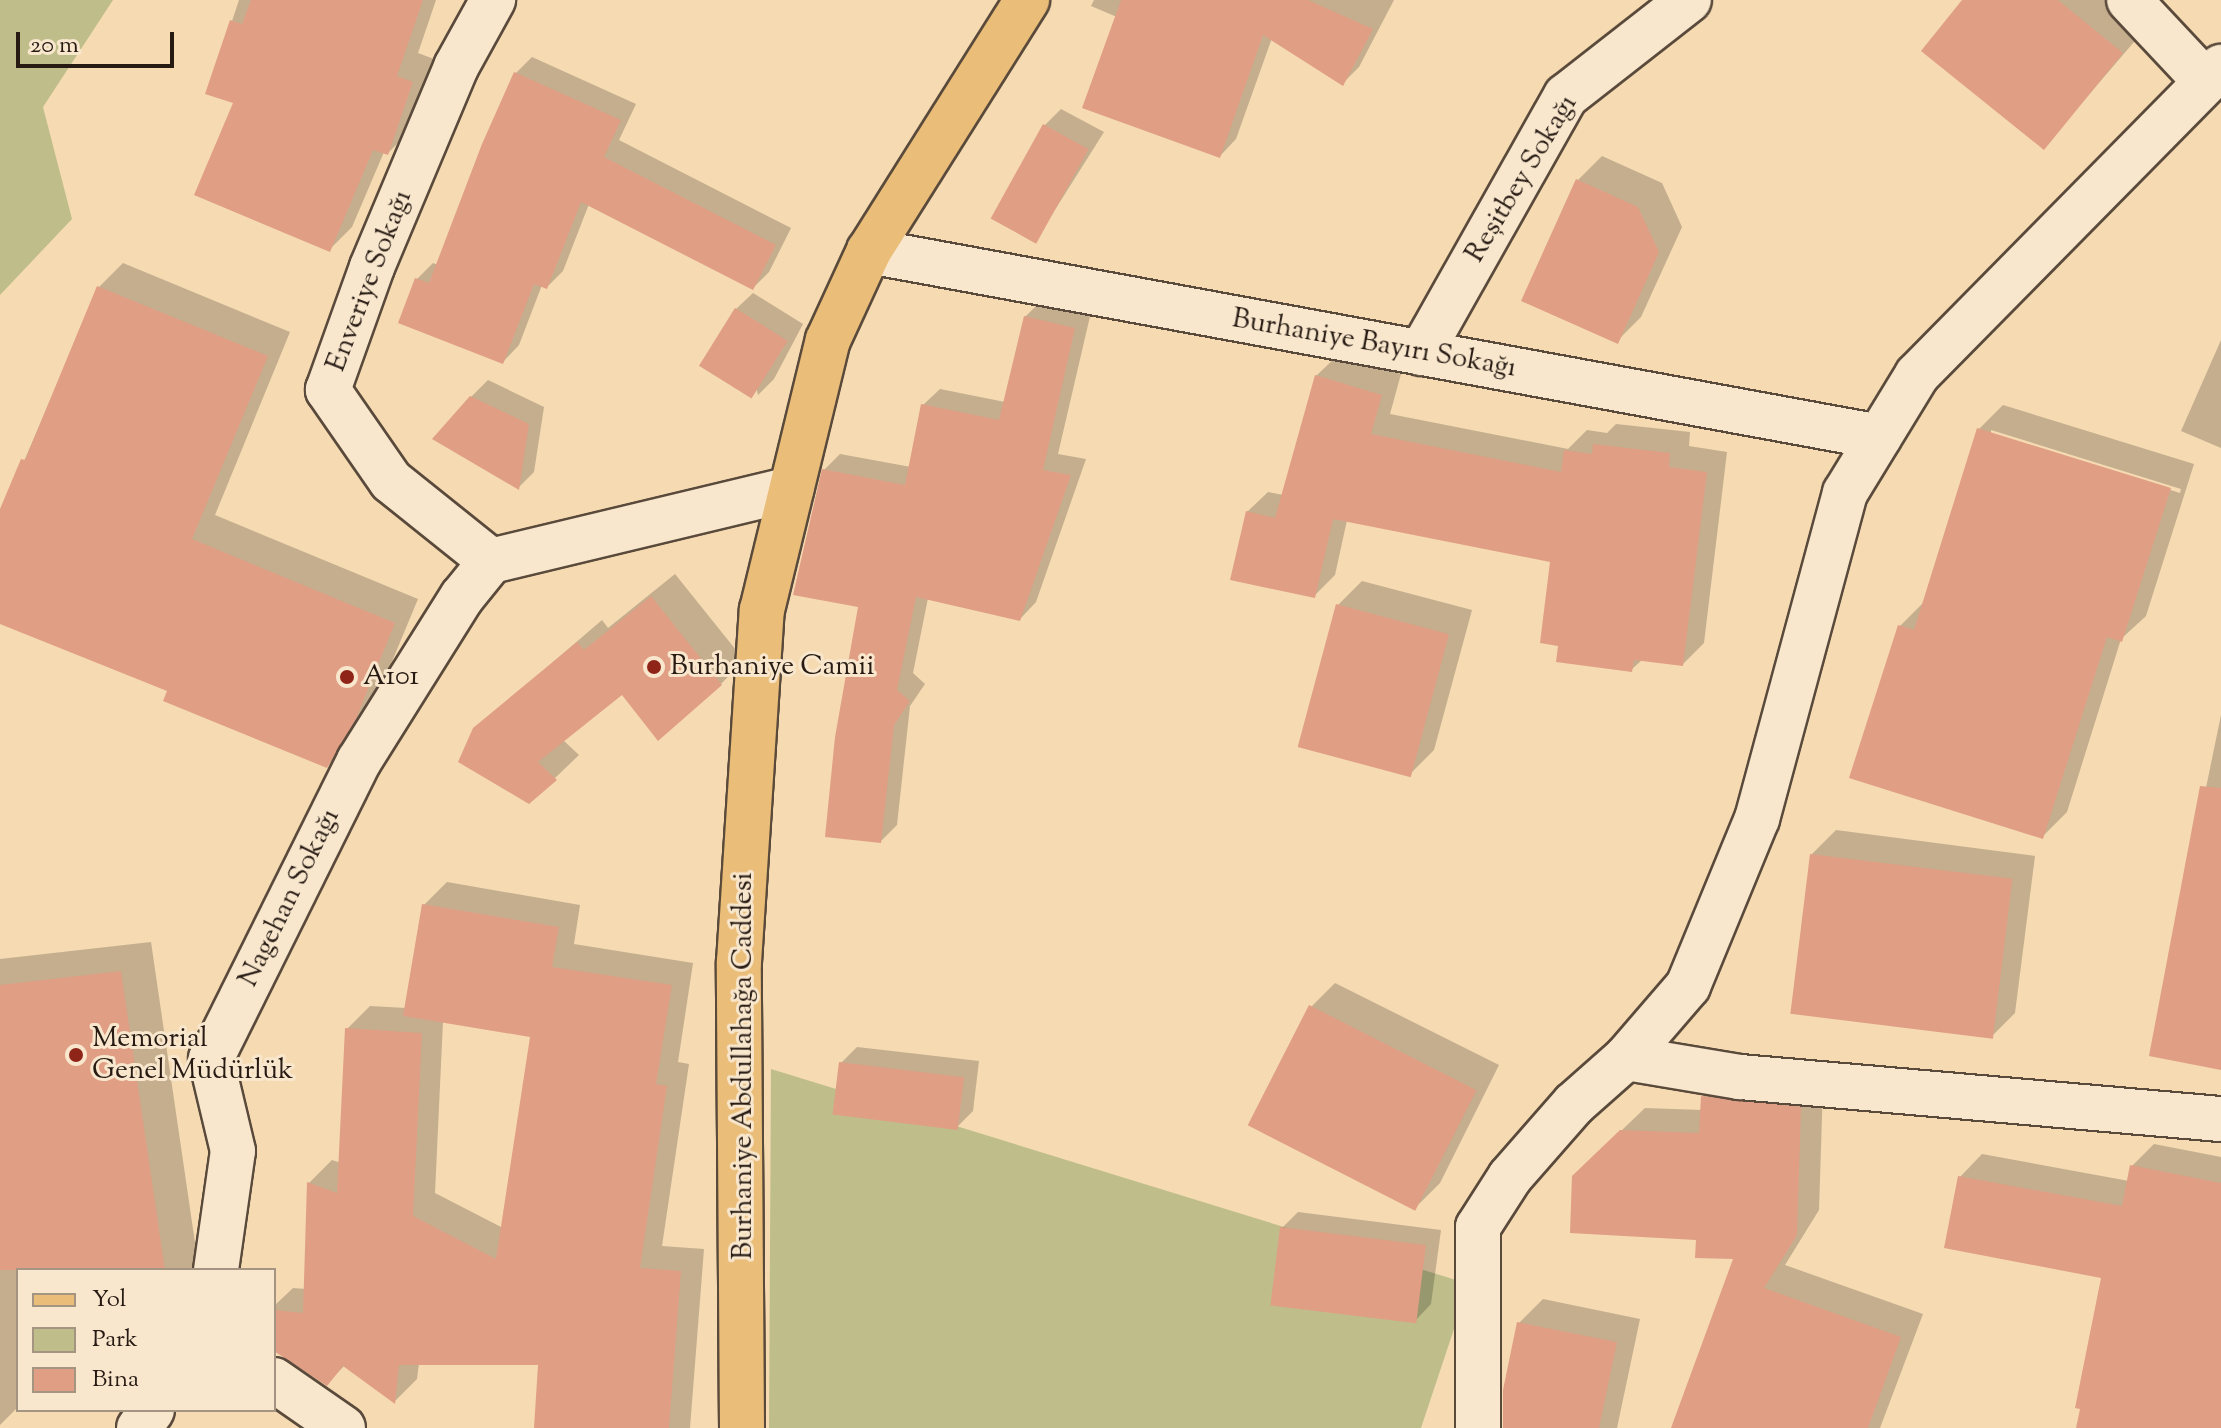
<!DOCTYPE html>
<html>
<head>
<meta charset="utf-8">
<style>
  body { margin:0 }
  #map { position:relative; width:2221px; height:1428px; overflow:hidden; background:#f5dab2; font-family:"Sorts Mill Goudy",serif }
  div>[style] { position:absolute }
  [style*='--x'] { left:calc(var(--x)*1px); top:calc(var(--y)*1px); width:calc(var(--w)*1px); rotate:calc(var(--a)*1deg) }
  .green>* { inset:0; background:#bfbe8a }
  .shadow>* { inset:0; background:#0003 }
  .building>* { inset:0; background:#e09e85; transform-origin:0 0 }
  .roads { filter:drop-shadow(2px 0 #5a4a3b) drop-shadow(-2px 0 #5a4a3b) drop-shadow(0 2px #5a4a3b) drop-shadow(0 -2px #5a4a3b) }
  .minor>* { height:44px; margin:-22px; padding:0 22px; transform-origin:22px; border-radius:22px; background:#f8e7cd }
  .major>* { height:44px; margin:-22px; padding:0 22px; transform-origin:22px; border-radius:22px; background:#eabd79 }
  .dots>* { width:22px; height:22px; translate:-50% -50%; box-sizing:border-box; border:4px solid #f8e7cd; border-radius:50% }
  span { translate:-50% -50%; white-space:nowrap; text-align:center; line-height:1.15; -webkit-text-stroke:6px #f8e7cd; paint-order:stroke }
  .street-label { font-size:28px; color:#261a13 }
  .poi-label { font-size:28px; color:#261a13 }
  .left { translate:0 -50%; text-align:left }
  .legend { position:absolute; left:16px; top:1268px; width:260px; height:144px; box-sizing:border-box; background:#f8e7cd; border:2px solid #a49583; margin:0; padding:10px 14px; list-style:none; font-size:24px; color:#261a13 }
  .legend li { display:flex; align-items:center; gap:16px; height:40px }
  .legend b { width:40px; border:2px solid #a49583 }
  .scale { position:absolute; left:16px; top:32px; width:158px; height:36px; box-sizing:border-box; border:4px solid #261a13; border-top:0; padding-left:10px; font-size:24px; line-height:28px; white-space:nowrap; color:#261a13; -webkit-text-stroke:6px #f8e7cd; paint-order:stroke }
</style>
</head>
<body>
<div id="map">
  <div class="green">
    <div style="clip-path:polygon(0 0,113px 0,43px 107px,72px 219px,0 295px)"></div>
    <div style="clip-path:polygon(771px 1069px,1469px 1284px,1421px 1428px,769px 1428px)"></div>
  </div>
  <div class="shadow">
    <div style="clip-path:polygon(239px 0,436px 0,418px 53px,434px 59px,411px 130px,388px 153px,384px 152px,352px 227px,330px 249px,236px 102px,208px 93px)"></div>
    <div style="clip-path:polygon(1094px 0,1394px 0,1359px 67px,1343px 83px,1272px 38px,1236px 139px,1220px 156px,1117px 17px,1091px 6px)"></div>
    <div style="clip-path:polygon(1965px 0,2111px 0,2146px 28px,2044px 147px)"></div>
    <div style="clip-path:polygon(532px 57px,636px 104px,619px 140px,791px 228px,769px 272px,753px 288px,589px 204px,563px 271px,547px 287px,542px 285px,519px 345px,503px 362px,417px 279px,433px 263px,438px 265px,516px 73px)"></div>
    <div style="clip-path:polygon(1061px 109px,1104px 132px,1046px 224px,1030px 240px,1044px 126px)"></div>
    <div style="clip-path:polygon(1602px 156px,1662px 183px,1682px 227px,1641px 317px,1617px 341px,1578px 180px)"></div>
    <div style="clip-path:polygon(123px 263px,290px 332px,215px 515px,418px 599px,378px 695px,351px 742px,327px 766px,170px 690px,0 621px,0 517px,99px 287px)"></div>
    <div style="clip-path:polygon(753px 293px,803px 324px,774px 379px,758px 395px,736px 309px)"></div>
    <div style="clip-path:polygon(1042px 300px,1091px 312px,1058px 454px,1086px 459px,1036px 602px,1020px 619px,928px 598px,913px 673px,925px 684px,910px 706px,897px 825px,881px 841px,861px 606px,824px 470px,840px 454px,911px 467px,923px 405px,940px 389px,1005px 402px,1025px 317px)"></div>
    <div style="clip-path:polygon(2221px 340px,2221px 448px,2181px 431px)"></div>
    <div style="clip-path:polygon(1337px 356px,1401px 374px,1390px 414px,1568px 449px,1587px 430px,1607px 433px,1616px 424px,1690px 432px,1689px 446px,1727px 452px,1704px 643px,1683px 664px,1643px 659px,1631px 670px,1561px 644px,1552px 560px,1347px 520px,1335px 575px,1314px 596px,1247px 512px,1268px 492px,1284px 495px,1316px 376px)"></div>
    <div style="clip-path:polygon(488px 380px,544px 407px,534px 472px,518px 488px,471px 397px)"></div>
    <div style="clip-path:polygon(evenodd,2003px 405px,2194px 464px,2146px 616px,2121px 639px,2067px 812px,2043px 836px,1900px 626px,1924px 602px,1979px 429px,2003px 405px,1991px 430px,2181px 489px,2180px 493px,1991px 434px,1991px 430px)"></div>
    <div style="clip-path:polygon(675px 574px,744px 660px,721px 684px,623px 693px,563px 740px,579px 755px,555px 778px,475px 729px,602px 620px,608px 628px)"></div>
    <div style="clip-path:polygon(1362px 581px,1472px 610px,1434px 750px,1410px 774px,1338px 605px)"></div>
    <div style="clip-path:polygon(2221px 715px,2221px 1068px,2151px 1055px)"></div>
    <div style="clip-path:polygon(1836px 830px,2035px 856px,2015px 1013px,1991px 1037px,1812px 854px)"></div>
    <div style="clip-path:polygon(evenodd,447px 882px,580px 905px,574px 944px,693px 963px,678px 1062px,689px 1064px,662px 1246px,704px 1249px,690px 1428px,536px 1428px,541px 1363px,419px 1363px,417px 1379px,395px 1401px,345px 1365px,327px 1384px,274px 1348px,274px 1306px,293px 1288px,306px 1289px,309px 1183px,332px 1160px,341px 1163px,347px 1029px,370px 1006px,406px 1008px,424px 905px,447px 882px,443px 1021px,533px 1035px,503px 1228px,435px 1193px,443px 1021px)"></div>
    <div style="clip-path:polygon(151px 942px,199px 1270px,18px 1270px,18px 1407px,0 1425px,0 959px)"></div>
    <div style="clip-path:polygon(1335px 983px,1499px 1065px,1440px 1183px,1416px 1207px,1311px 1007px)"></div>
    <div style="clip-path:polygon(857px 1047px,979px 1061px,973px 1111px,956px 1128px,841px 1063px)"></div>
    <div style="clip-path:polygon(1726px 1074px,1823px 1085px,1819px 1210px,1785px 1265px,1923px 1314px,1880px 1428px,1674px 1428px,1736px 1257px,1698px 1238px,1598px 1153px,1645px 1108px,1702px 1110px,1703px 1097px)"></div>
    <div style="clip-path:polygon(2154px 1144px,2221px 1157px,2221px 1428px,2078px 1428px,2103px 1277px,1960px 1177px,1982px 1154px,2129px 1181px,2132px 1166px)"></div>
    <div style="clip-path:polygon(1298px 1212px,1441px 1230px,1431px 1304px,1415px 1321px,1282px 1228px)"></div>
    <div style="clip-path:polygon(1543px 1299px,1640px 1319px,1617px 1428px,1505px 1428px,1519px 1323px)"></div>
  </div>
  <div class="building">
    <div style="clip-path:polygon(251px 0,423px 0,397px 76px,413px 82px,388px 155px,373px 150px,330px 252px,194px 195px,233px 103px,205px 94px,230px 20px,242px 24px)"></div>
    <div style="clip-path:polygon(1121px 0,1308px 0,1373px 29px,1343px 86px,1263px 35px,1220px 158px,1082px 108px)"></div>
    <div style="clip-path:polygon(1962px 0,2058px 0,2123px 53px,2044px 150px,1921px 51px)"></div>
    <div style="clip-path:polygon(514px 72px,621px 120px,604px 157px,776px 245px,753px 290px,581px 202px,547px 289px,534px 284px,503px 364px,398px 323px,415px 278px,429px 283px,482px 144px)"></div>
    <div style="left:1043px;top:124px;width:52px;height:108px;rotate:29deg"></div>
    <div style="clip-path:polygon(1576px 179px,1638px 207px,1659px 252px,1618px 344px,1521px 301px)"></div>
    <div style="clip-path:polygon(97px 286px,268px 356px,192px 539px,395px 623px,355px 721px,327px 768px,163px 701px,167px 691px,0 624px,0 509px,21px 459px,25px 460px)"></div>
    <div style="left:735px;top:308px;width:62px;height:68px;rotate:32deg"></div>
    <div style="clip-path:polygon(1024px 316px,1075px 328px,1043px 470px,1071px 475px,1020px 621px,916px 597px,897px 690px,910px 701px,894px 725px,881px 843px,825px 837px,835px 737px,858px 607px,793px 595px,822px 469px,905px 485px,921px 404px,999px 420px)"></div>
    <div style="clip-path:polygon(1315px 375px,1382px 395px,1371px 434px,1561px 472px,1564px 450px,1592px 454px,1593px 444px,1670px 453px,1669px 467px,1707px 472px,1683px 666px,1634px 660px,1632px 672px,1556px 662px,1558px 646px,1540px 643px,1550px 562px,1333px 519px,1315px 598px,1230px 580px,1246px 511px,1275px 518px)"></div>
    <div style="clip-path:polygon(470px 396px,529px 424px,519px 490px,432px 439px)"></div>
    <div style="clip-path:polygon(1977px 428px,2171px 488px,2122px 642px,2107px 637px,2043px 839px,1849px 778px,1898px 625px,1914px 630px)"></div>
    <div style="clip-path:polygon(651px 596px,722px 685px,658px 741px,622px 695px,538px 762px,557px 780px,529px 804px,458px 762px,473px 728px,577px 642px,584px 650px)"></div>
    <div style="left:1336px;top:604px;width:117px;height:148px;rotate:15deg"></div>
    <div style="clip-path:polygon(2200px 786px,2221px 788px,2221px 1070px,2149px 1056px)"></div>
    <div style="left:1810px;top:854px;width:204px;height:161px;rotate:7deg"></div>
    <div style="clip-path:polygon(422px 904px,559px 927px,552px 967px,672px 985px,656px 1084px,667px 1086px,640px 1268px,681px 1271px,669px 1428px,534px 1428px,538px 1365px,399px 1365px,395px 1404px,343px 1366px,327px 1386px,274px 1351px,274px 1310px,303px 1313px,307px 1182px,337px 1193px,345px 1028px,422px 1033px,413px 1216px,496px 1259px,530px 1037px,403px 1016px)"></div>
    <div style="clip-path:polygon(121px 971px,165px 1270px,0 1270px,0 985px)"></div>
    <div style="left:1309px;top:1005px;width:188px;height:135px;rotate:27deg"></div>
    <div style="left:839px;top:1062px;width:126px;height:53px;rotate:7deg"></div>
    <div style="clip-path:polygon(1701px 1096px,1801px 1107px,1797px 1235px,1764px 1288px,1901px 1337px,1868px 1428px,1671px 1428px,1733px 1259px,1695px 1258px,1696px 1240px,1570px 1233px,1572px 1176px,1620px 1130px,1699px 1133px)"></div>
    <div style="clip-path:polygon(2130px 1165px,2221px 1183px,2221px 1428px,2076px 1428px,2080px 1409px,2075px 1408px,2101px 1278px,1944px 1248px,1958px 1176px,2122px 1206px)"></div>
    <div style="left:1280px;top:1227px;width:147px;height:79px;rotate:7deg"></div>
    <div style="clip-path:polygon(1517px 1322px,1617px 1342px,1599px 1428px,1503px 1428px,1503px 1390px)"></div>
  </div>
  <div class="roads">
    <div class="minor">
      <div style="--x:2129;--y:0;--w:111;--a:46.8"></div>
      <div style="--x:869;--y:251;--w:1027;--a:10.43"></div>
      <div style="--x:1421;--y:353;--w:295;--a:-60.6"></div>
      <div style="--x:1566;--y:96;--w:156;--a:-38"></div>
      <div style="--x:491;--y:561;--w:128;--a:-141.3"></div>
      <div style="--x:391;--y:481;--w:111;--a:-124.7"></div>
      <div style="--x:328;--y:390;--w:131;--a:-70.3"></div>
      <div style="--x:372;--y:267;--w:217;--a:-67.2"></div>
      <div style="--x:456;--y:67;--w:77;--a:-61.1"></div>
      <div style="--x:491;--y:561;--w:309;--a:-13.5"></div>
      <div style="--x:1626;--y:1058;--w:116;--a:9.5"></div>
      <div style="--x:1740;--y:1077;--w:483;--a:5"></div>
      <div style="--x:216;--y:1270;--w:120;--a:-81.9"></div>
      <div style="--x:233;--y:1151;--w:95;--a:-103.4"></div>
      <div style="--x:211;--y:1059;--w:333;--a:-63.6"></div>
      <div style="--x:359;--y:761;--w:194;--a:-57.9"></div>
      <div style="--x:462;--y:597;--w:46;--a:-51.1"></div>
      <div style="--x:274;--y:1380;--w:84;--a:34.8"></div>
      <div style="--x:139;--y:1428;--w:22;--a:-54"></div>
      <div style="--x:1478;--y:1428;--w:201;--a:-90"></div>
      <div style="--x:1478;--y:1227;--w:59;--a:-57.4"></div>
      <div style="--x:1510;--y:1177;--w:97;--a:-48.8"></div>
      <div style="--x:1574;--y:1104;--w:69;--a:-41.5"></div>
      <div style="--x:1626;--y:1058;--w:95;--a:-49.3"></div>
      <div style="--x:1688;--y:986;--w:181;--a:-67.6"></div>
      <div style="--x:1757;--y:819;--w:338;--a:-74.9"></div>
      <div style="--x:1845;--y:493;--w:138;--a:-58.6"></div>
      <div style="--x:1917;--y:375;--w:433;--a:-45.4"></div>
    </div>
    <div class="major">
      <div style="--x:742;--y:1428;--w:466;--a:-90.4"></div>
      <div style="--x:739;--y:962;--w:353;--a:-86.3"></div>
      <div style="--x:762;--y:610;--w:278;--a:-76.3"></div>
      <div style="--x:828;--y:340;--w:98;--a:-65.3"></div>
      <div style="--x:869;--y:251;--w:297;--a:-57.8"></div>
    </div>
  </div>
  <div class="dots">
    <div style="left:654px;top:667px;background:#8f2418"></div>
    <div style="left:347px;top:677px;background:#8f2418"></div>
    <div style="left:76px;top:1055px;background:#8f2418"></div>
  </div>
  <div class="street-label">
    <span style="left:1522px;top:179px;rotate:-59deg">Reşitbey Sokağı</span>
    <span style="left:370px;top:281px;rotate:-69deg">Enveriye Sokağı</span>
    <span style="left:1374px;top:344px;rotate:10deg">Burhaniye Bayırı Sokağı</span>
    <span style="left:290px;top:898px;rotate:-64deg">Nagehan Sokağı</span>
    <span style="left:744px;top:1066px;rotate:-90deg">Burhaniye Abdullahağa Caddesi</span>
  </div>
  <div class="poi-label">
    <span class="left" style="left:670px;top:667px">Burhaniye Camii</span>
    <span class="left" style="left:363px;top:677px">A101</span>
    <span class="left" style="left:92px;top:1055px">Memorial<br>Genel Müdürlük</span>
  </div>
  <ul class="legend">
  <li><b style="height:10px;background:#eabd79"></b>Yol</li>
  <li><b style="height:22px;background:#bfbe8a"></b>Park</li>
  <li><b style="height:22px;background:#e09e85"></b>Bina</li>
  </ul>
  <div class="scale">20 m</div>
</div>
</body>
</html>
